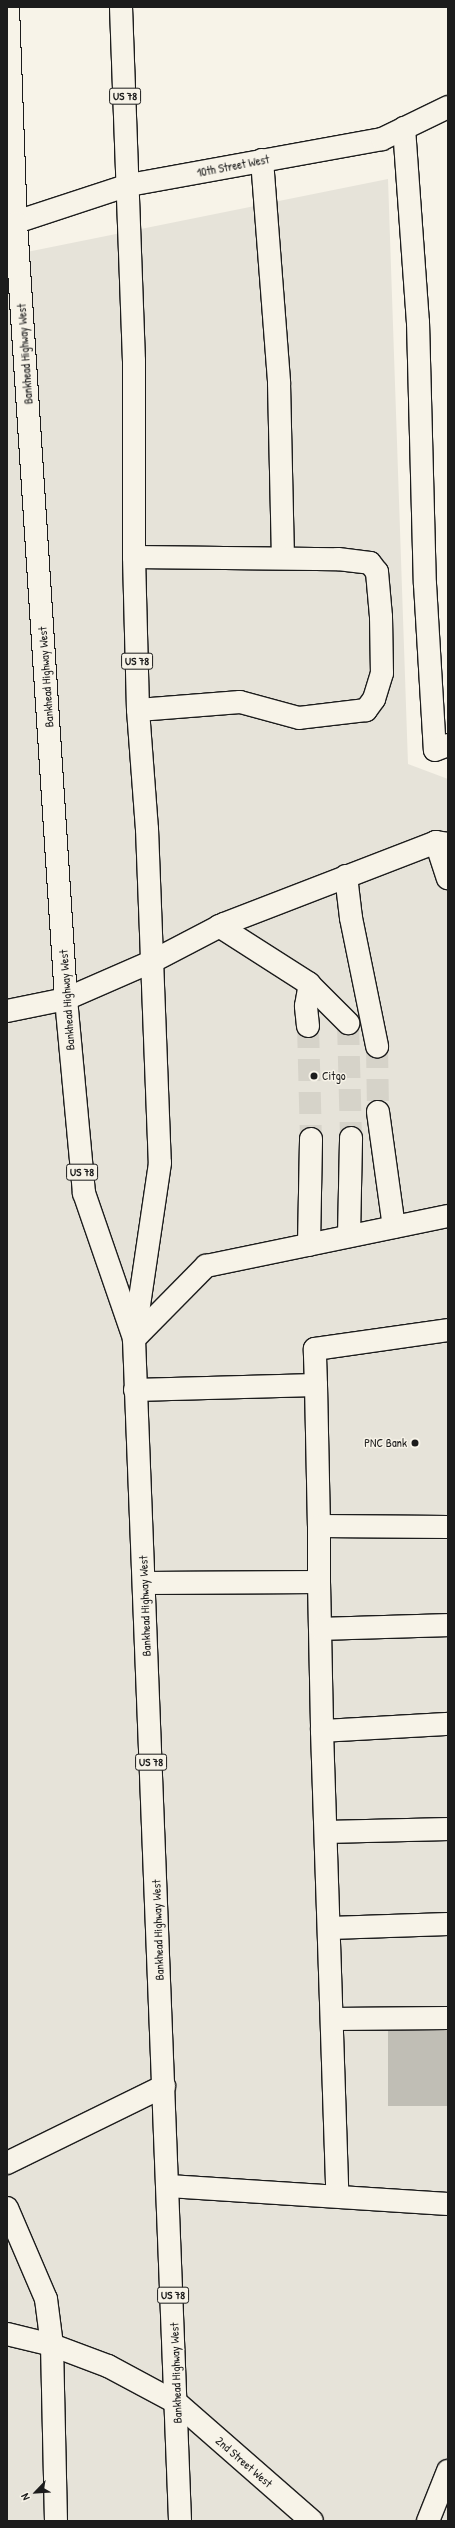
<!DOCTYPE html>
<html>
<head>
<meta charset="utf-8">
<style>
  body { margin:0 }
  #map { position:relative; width:455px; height:2528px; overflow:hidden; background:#f7f3e8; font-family:"Patrick Hand",sans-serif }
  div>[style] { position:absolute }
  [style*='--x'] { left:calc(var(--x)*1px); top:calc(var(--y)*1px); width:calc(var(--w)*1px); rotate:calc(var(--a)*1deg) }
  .built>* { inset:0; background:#e6e3d9 }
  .building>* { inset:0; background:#c0beb5; transform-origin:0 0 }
  .minor-tunnel>* { height:22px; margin-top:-11px; transform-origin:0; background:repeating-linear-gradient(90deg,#d6d3c9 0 22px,transparent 0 33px) }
  .roads { filter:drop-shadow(1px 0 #1c1c1c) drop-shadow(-1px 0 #1c1c1c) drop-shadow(0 1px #1c1c1c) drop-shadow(0 -1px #1c1c1c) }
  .minor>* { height:22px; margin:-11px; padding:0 11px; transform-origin:11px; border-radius:11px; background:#f7f3e8 }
  .major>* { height:22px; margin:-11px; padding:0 11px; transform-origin:11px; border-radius:11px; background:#f7f3e8 }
  .dots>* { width:11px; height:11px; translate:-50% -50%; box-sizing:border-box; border:2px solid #f7f3e8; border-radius:50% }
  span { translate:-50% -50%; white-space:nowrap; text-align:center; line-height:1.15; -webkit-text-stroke:3px #f7f3e8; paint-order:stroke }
  .shield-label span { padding:1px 3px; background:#f7f3e8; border:1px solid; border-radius:3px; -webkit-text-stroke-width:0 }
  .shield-label { font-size:11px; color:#1c1c1c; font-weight:700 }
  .street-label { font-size:12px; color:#1c1c1c }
  .poi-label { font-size:12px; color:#1c1c1c }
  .left { translate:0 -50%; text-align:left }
  .right { translate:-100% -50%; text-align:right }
  .frame { position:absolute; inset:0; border:8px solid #1c1c1c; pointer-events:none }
  .north { position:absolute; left:16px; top:2472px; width:40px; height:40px; -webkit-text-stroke:3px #f7f3e8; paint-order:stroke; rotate:245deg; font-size:11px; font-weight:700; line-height:16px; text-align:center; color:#1c1c1c }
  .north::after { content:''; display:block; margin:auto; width:14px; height:18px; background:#1c1c1c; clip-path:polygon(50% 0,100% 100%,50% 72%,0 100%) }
</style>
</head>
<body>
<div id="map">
  <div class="built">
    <div style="clip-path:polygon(388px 179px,408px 764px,448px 779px,448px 2521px,7px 2521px,7px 256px)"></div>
  </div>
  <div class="building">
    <div style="left:448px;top:2028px;width:78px;height:60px;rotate:90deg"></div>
  </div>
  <div class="minor-tunnel">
    <div style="--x:348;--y:1023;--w:115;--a:88.5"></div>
    <div style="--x:308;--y:1026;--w:113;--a:88.5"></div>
    <div style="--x:377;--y:1046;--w:66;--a:89.1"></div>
  </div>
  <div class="roads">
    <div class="minor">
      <div style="--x:404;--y:128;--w:195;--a:85.9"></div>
      <div style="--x:418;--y:322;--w:262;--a:88.5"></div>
      <div style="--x:425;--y:584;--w:166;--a:86.6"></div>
      <div style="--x:435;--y:750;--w:14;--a:-21"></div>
      <div style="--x:262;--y:160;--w:224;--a:85.6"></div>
      <div style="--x:279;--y:383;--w:175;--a:88.7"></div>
      <div style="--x:7;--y:225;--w:128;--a:-18.2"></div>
      <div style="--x:129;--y:185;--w:257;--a:-10.3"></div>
      <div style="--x:382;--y:139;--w:73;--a:-25.9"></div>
      <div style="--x:134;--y:557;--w:204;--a:0.6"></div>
      <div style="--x:338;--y:559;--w:32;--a:7"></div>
      <div style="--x:370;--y:563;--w:11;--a:52"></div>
      <div style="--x:377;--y:572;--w:45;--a:84.9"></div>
      <div style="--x:381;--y:617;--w:56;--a:89"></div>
      <div style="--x:382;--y:673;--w:27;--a:107"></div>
      <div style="--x:374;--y:699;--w:14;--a:126"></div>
      <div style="--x:366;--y:710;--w:67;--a:173.2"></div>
      <div style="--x:299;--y:718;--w:61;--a:-164.8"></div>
      <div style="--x:240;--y:702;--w:102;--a:175.5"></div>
      <div style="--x:436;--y:842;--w:38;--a:72"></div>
      <div style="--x:346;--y:876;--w:42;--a:83.2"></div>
      <div style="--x:351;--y:918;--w:131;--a:78.5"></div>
      <div style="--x:219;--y:926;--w:106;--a:32.6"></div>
      <div style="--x:308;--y:983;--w:57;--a:45"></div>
      <div style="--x:7;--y:1011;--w:60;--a:-11.5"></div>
      <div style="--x:66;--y:999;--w:95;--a:-23.6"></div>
      <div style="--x:153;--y:961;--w:80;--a:-27.5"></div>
      <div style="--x:224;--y:924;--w:227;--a:-21.1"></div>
      <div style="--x:436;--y:842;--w:12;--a:9"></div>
      <div style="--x:308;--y:1026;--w:20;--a:-96"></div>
      <div style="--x:306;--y:1006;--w:22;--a:-80"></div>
      <div style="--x:378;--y:1112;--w:116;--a:82.1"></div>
      <div style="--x:349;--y:1236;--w:98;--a:-88.8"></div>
      <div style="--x:309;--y:1245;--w:106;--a:-88.9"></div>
      <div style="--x:134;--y:1339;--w:103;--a:-45.4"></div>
      <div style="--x:206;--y:1266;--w:247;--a:-11.7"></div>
      <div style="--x:316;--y:1385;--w:141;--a:88.8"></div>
      <div style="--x:135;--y:1390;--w:181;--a:-1.6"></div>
      <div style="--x:316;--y:1385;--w:36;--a:-92"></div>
      <div style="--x:315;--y:1349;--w:134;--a:-8.1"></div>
      <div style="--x:319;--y:1582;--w:149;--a:88.8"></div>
      <div style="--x:322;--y:1731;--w:464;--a:88.1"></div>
      <div style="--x:144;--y:1583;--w:175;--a:-0.3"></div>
      <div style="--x:319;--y:1582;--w:56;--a:-90"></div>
      <div style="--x:319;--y:1526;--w:129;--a:0.4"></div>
      <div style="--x:321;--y:1629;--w:127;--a:-1.8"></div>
      <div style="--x:322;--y:1731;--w:126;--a:-3.2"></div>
      <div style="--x:326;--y:1832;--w:122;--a:-1.4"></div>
      <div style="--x:330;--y:1928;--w:118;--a:-1.9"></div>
      <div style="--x:332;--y:2019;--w:116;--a:-0.5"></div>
      <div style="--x:7;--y:2163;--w:175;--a:-26.1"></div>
      <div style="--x:168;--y:2186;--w:281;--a:3.7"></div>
      <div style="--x:7;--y:2208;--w:99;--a:66.8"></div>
      <div style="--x:46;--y:2299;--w:46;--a:82.6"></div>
      <div style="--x:52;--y:2345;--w:176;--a:88.7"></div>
      <div style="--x:7;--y:2334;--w:46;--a:13.7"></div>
      <div style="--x:52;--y:2345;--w:60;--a:20.6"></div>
      <div style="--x:108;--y:2366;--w:78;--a:28.2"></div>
      <div style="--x:177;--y:2403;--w:179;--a:41.2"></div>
      <div style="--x:428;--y:2521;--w:54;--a:-68.2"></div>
    </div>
    <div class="major">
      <div style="--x:8;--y:7;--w:216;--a:87.9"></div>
      <div style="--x:16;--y:223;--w:778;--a:86.31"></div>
      <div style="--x:66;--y:999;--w:195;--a:84.7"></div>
      <div style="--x:84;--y:1193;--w:150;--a:71"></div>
      <div style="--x:121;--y:7;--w:354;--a:87.9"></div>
      <div style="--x:134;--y:361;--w:196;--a:90"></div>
      <div style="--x:134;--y:557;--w:153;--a:88.5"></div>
      <div style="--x:138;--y:710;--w:119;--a:85.7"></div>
      <div style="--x:147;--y:829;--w:334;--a:87.8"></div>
      <div style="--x:160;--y:1163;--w:178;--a:98.4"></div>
      <div style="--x:134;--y:1339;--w:1183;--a:87.77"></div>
    </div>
  </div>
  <div class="dots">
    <div style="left:314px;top:1076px;background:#1c1c1c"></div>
    <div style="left:415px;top:1443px;background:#1c1c1c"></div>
  </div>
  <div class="shield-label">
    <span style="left:125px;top:96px">US 78</span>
    <span style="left:137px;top:661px">US 78</span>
    <span style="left:82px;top:1172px">US 78</span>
    <span style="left:151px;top:1762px">US 78</span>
    <span style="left:173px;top:2295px">US 78</span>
  </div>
  <div class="street-label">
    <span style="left:233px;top:166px;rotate:-11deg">10th Street West</span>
    <span style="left:25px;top:354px;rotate:-94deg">Bankhead Highway West</span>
    <span style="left:46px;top:677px;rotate:-94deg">Bankhead Highway West</span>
    <span style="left:67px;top:1000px;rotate:-94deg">Bankhead Highway West</span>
    <span style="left:145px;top:1606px;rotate:-92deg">Bankhead Highway West</span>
    <span style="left:158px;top:1930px;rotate:-92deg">Bankhead Highway West</span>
    <span style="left:176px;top:2373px;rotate:-92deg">Bankhead Highway West</span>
    <span style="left:244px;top:2462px;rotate:41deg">2nd Street West</span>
  </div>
  <div class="poi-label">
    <span class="left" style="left:322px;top:1076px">Citgo</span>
    <span class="right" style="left:407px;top:1443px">PNC Bank</span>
  </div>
  <div class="frame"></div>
  <div class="north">N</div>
</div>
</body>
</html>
